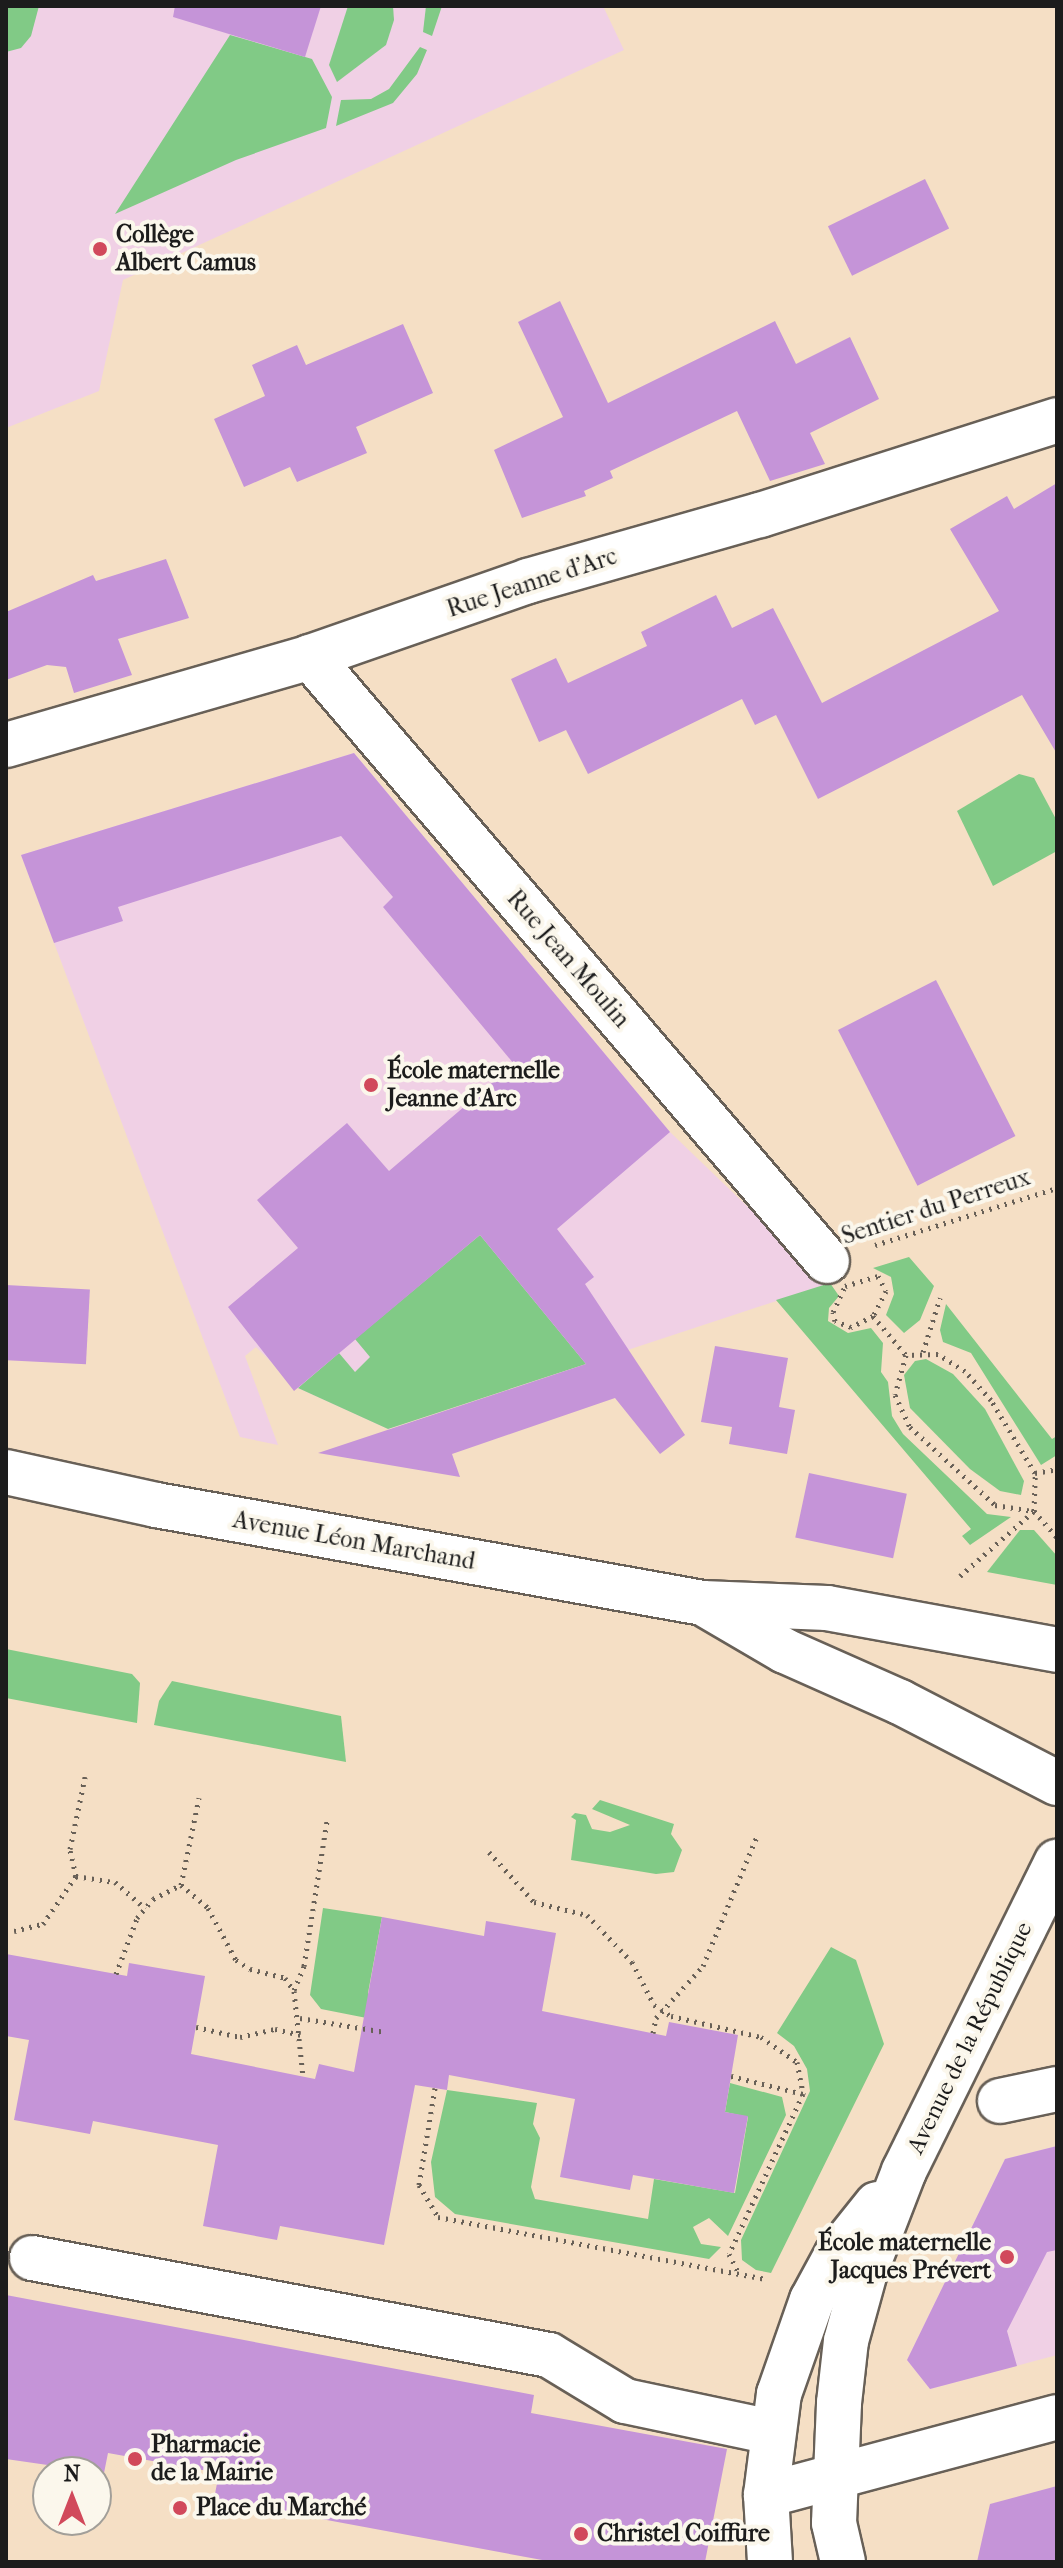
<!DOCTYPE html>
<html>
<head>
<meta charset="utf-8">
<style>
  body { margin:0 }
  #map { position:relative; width:1063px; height:2568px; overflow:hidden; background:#f5dfc5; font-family:"IM FELL French Canon",serif }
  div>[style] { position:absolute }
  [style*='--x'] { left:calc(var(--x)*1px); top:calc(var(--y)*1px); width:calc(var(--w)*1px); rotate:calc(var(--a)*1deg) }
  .built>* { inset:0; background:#f0d0e5 }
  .green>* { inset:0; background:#81ca86 }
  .building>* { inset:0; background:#c594d8; transform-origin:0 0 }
  .path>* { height:5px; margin-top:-2.5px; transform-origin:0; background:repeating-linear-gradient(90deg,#686057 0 2px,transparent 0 8px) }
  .roads { filter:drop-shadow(2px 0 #686057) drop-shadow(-2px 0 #686057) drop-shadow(0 2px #686057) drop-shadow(0 -2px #686057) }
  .minor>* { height:44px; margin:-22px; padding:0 22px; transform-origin:22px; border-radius:22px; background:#fff }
  .major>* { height:44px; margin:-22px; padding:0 22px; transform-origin:22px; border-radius:22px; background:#fff }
  .dots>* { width:22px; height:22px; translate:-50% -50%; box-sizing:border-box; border:4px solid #fbf7ec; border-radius:50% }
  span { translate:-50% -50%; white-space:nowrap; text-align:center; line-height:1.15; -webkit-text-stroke:8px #fbf7ec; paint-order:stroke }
  .poi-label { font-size:24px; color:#1c1c1c; font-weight:700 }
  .left { translate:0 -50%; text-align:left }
  .right { translate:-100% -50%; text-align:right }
  .street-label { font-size:24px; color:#1c1c1c }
  .frame { position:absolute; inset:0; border:8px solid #1c1c1c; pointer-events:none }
  .north { position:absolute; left:32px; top:2456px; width:80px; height:80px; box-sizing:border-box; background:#fbf7ec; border:2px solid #a29f99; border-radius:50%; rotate:0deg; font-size:22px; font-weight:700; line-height:32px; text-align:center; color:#1c1c1c }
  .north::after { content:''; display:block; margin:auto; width:28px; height:36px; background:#d1495b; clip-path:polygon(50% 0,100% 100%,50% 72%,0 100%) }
</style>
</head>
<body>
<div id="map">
  <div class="built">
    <div style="clip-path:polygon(6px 6px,603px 6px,624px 50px,123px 280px,99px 391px,6px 428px)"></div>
    <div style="clip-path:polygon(354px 753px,670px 1132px,828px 1284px,388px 1429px,298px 1388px,256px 1347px,245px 1356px,278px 1445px,240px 1437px,21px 855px)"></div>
    <div style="clip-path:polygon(1057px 2146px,1057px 2355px,930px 2389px,907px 2360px,1005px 2159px)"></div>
  </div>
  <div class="green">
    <div style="clip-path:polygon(6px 6px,39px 6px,31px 36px,21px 48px,6px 52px)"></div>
    <div style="clip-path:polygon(348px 6px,393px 6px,394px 20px,386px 45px,337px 82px,329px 65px)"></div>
    <div style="clip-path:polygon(426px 6px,442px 6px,432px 36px,423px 32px)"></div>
    <div style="clip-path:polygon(230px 35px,312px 59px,332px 97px,326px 128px,236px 160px,115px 214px)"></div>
    <div style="clip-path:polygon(420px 47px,427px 50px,417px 74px,393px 103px,336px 126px,341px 100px,371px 99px,389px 89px)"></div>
    <div style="clip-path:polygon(1019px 774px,1034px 778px,1057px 821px,1057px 851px,993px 886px,957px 811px)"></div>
    <div style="clip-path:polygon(480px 1235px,586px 1364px,388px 1429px,298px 1388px,339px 1353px,355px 1372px,370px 1357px,355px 1339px)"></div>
    <div style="clip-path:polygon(909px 1257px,934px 1286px,920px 1320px,904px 1333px,886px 1315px,894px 1294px,891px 1277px,873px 1268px)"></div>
    <div style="clip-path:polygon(830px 1283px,839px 1296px,829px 1308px,828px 1321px,848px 1333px,871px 1328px,883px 1343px,881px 1372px,888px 1382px,892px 1416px,903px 1434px,987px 1514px,1011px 1517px,970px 1545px,962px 1536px,971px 1529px,776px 1300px)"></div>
    <div style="clip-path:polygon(946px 1304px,1052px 1439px,1057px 1436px,1057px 1455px,1041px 1465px,971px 1353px,943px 1342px,940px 1330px)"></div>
    <div style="clip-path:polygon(926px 1359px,953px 1374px,985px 1409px,1024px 1481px,1021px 1495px,1000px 1491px,970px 1469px,910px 1408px,904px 1375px,915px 1361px)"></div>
    <div style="clip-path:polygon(1020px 1530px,1034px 1530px,1057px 1556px,1057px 1585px,987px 1572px)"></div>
    <div style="clip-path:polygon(6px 1649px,132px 1674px,140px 1683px,137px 1723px,6px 1698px)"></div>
    <div style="clip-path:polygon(172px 1681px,341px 1716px,346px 1762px,154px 1725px,159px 1701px)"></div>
    <div style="clip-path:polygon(600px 1800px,674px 1824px,671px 1834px,682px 1850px,674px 1872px,656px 1874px,571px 1860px,576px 1820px,571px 1817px,575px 1813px,586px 1815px,592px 1829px,610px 1832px,630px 1825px,592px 1809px)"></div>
    <div style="clip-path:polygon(323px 1908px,382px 1917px,368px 1993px,387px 2022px,321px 2009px,310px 1995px)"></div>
    <div style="clip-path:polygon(831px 1947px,856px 1960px,884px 2044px,771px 2273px,756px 2270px,742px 2260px,741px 2240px,810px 2091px,807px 2069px,794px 2046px,777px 2033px)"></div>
    <div style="clip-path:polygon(730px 2083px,782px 2097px,786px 2115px,728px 2236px,709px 2218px,693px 2227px,701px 2244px,721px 2247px,709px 2259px,455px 2214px,435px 2197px,431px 2162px,447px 2090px,537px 2103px,533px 2124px,540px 2138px,531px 2187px,535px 2199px,648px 2219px,654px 2179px,735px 2193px,748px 2117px,725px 2112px)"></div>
  </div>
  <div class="building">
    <div style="clip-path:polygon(175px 6px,321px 6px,305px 57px,173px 17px)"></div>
    <div style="left:925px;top:179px;width:55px;height:108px;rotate:64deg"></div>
    <div style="clip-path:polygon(560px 301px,608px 403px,775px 321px,796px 364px,850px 337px,879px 399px,810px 433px,825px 464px,770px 481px,737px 411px,610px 471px,613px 478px,584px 491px,586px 496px,522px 518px,494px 450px,563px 417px,518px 322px)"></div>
    <div style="clip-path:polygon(403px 324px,433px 393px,356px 427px,367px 453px,297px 482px,290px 467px,244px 487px,214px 419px,265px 396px,252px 365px,297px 345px,306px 365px)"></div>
    <div style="clip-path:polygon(1057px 483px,1057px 754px,1022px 695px,818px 799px,776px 715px,755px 725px,742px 699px,588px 774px,566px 730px,539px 742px,511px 679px,556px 658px,568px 683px,647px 646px,641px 632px,716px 595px,732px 628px,773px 608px,822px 703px,999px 611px,950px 529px,1007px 496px,1014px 509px)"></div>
    <div style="clip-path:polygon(166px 559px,189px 618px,118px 639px,132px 675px,74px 693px,66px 667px,47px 665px,6px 680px,6px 612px,93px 575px,96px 581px)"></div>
    <div style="clip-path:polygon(354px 753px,670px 1132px,557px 1229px,594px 1277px,585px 1284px,685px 1435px,660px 1454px,615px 1398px,452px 1454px,460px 1477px,318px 1453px,586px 1364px,480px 1235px,294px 1391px,228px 1307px,298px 1248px,257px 1200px,347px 1123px,389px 1171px,514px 1064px,383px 907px,393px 897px,341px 836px,118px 907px,123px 921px,54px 943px,21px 855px)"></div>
    <div style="left:936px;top:980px;width:175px;height:110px;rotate:63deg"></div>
    <div style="left:6px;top:1285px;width:84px;height:75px;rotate:3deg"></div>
    <div style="clip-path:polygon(715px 1346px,788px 1358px,779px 1407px,795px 1410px,787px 1454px,729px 1444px,732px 1427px,701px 1422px)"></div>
    <div style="left:809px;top:1473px;width:100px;height:66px;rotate:12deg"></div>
    <div style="clip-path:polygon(382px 1917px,484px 1936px,486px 1921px,556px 1933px,542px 2011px,666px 2036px,669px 2022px,738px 2035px,725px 2112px,748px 2116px,734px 2193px,633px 2175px,630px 2190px,560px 2177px,575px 2099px,449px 2075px,447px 2090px,415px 2085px,384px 2245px,280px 2226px,277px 2240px,203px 2226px,218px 2145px,93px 2121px,90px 2134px,14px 2120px,29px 2040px,6px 2036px,6px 1954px,127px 1976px,129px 1963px,205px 1976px,191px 2054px,315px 2079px,319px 2064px,354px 2072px)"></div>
    <div style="clip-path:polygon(1057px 2146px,1057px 2250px,1047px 2252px,1007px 2331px,1017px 2366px,930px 2389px,907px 2360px,1005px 2159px)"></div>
    <div style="clip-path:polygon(6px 2295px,534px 2395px,531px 2413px,727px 2449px,705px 2562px,553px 2562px,214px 2499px,219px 2473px,108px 2453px,103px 2478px,96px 2472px,6px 2459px)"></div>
    <div style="clip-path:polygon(1057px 2486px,1057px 2562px,977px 2562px,990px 2504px)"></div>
  </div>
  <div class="path">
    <div style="--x:875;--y:1245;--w:191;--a:-17.4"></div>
    <div style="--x:878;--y:1276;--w:17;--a:62"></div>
    <div style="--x:886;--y:1291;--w:28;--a:117"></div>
    <div style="--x:873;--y:1316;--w:25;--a:153"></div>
    <div style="--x:851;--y:1327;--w:17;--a:-159"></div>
    <div style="--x:835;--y:1321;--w:9;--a:-103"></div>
    <div style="--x:833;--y:1312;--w:29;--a:-65"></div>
    <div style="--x:845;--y:1286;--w:34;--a:-17"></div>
    <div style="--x:873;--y:1316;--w:51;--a:49.8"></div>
    <div style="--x:923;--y:1352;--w:57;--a:-72.5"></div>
    <div style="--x:1035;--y:1473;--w:22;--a:-10"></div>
    <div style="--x:960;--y:1576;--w:98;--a:-41.3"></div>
    <div style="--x:1034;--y:1511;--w:38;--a:-88"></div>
    <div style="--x:1035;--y:1473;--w:85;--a:-121.1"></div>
    <div style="--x:991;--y:1400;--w:39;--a:-132"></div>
    <div style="--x:965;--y:1371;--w:32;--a:-148"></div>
    <div style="--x:938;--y:1354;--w:32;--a:178"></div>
    <div style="--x:906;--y:1355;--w:41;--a:105.4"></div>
    <div style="--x:895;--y:1395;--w:35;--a:65"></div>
    <div style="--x:910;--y:1427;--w:115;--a:42.5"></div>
    <div style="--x:995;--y:1505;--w:39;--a:9"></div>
    <div style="--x:1034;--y:1511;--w:35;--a:49"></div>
    <div style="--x:489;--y:1852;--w:67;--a:48"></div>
    <div style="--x:534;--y:1902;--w:55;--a:13.8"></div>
    <div style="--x:587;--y:1915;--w:65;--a:46.2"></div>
    <div style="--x:632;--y:1962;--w:48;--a:62.9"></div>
    <div style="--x:654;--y:2005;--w:20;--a:33"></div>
    <div style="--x:671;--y:2016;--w:92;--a:13.1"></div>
    <div style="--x:761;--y:2037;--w:44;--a:34.8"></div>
    <div style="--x:797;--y:2062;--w:33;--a:79"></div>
    <div style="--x:803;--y:2094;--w:176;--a:114.8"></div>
    <div style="--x:729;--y:2254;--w:22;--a:63"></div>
    <div style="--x:76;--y:1876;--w:28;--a:-103"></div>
    <div style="--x:70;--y:1849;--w:74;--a:-78.2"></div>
    <div style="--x:181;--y:1885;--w:35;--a:40"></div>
    <div style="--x:208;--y:1908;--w:59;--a:61.7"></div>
    <div style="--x:236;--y:1960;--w:17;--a:33"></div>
    <div style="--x:250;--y:1969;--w:36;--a:14"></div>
    <div style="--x:285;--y:1978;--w:16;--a:55"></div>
    <div style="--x:294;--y:1991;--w:86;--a:84"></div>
    <div style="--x:14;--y:1931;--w:30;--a:-14"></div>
    <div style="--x:43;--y:1924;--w:58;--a:-55.5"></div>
    <div style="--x:76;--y:1876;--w:39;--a:9"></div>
    <div style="--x:115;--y:1882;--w:40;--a:41"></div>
    <div style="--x:116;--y:1974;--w:60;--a:-69.4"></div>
    <div style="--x:137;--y:1918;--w:25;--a:-50"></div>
    <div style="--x:153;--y:1899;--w:31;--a:-27"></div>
    <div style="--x:181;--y:1885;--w:89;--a:-78.3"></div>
    <div style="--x:294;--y:1990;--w:26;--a:-67"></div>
    <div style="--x:304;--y:1966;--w:147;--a:-81"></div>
    <div style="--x:300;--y:2018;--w:86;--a:9.4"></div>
    <div style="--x:196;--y:2027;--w:45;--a:12.8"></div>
    <div style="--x:240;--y:2037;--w:36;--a:-13"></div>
    <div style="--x:275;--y:2029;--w:26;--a:13"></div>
    <div style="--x:653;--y:2033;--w:15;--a:-79"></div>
    <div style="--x:656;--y:2018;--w:70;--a:-47.9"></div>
    <div style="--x:703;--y:1966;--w:141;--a:-67.4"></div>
    <div style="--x:731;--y:2076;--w:74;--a:14"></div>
    <div style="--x:435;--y:2088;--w:98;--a:99.4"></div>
    <div style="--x:419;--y:2185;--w:37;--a:59"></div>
    <div style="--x:438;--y:2217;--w:335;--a:10.7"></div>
  </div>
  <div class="roads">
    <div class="minor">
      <div style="--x:310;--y:657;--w:795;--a:49.44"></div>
      <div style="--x:6;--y:745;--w:316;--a:-16.1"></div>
      <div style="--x:310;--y:657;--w:231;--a:-19.2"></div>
      <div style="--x:528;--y:581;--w:241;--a:-15.9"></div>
      <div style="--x:760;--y:515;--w:312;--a:-17.7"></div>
      <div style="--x:1000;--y:2101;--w:58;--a:-11.9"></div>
      <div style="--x:32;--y:2258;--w:526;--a:10.63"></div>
      <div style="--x:549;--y:2355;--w:89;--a:31.2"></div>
      <div style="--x:625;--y:2401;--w:150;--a:11.9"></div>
      <div style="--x:766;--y:2495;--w:301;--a:-15"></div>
    </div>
    <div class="major">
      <div style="--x:6;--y:1472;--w:154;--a:12.4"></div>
      <div style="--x:156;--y:1505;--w:556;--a:10.16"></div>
      <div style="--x:703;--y:1603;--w:124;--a:2.3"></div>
      <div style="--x:827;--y:1608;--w:234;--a:10.3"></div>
      <div style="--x:708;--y:1606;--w:89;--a:30.3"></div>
      <div style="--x:785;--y:1651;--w:126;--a:23.9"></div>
      <div style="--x:900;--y:1702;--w:177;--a:27.3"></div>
      <div style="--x:770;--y:2562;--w:67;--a:-93.4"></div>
      <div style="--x:766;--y:2495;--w:102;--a:-82.7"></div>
      <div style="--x:779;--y:2394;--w:100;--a:-70.7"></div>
      <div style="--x:812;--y:2300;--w:52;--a:-61.5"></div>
      <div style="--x:837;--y:2254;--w:64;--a:-51.3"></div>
      <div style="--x:843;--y:2562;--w:40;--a:-103"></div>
      <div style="--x:834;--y:2523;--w:120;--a:-87.6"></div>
      <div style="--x:839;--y:2403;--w:62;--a:-83.6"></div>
      <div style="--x:846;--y:2341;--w:72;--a:-74.6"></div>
      <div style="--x:865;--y:2272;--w:108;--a:-68.9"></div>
      <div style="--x:904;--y:2171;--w:345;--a:-63.7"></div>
    </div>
  </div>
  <div class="dots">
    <div style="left:100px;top:249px;background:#d1495b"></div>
    <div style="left:371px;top:1085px;background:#d1495b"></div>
    <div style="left:1007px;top:2257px;background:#d1495b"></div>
    <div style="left:135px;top:2459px;background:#d1495b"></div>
    <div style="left:180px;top:2508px;background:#d1495b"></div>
    <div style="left:581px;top:2534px;background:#d1495b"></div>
  </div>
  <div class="poi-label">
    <span class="left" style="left:116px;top:249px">Collège<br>Albert Camus</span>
    <span class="left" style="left:387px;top:1085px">École maternelle<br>Jeanne d'Arc</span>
    <span class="right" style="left:991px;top:2257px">École maternelle<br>Jacques Prévert</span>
    <span class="left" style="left:151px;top:2459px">Pharmacie<br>de la Mairie</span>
    <span class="left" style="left:196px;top:2508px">Place du Marché</span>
    <span class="left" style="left:597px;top:2534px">Christel Coiffure</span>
  </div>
  <div class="street-label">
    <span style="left:532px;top:583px;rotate:-18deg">Rue Jeanne d'Arc</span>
    <span style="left:568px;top:959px;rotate:49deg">Rue Jean Moulin</span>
    <span style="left:936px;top:1207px;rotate:-18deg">Sentier du Perreux</span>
    <span style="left:354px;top:1541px;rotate:10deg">Avenue Léon Marchand</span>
    <span style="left:970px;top:2038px;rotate:-64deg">Avenue de la République</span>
  </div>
  <div class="frame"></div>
  <div class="north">N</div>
</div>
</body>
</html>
